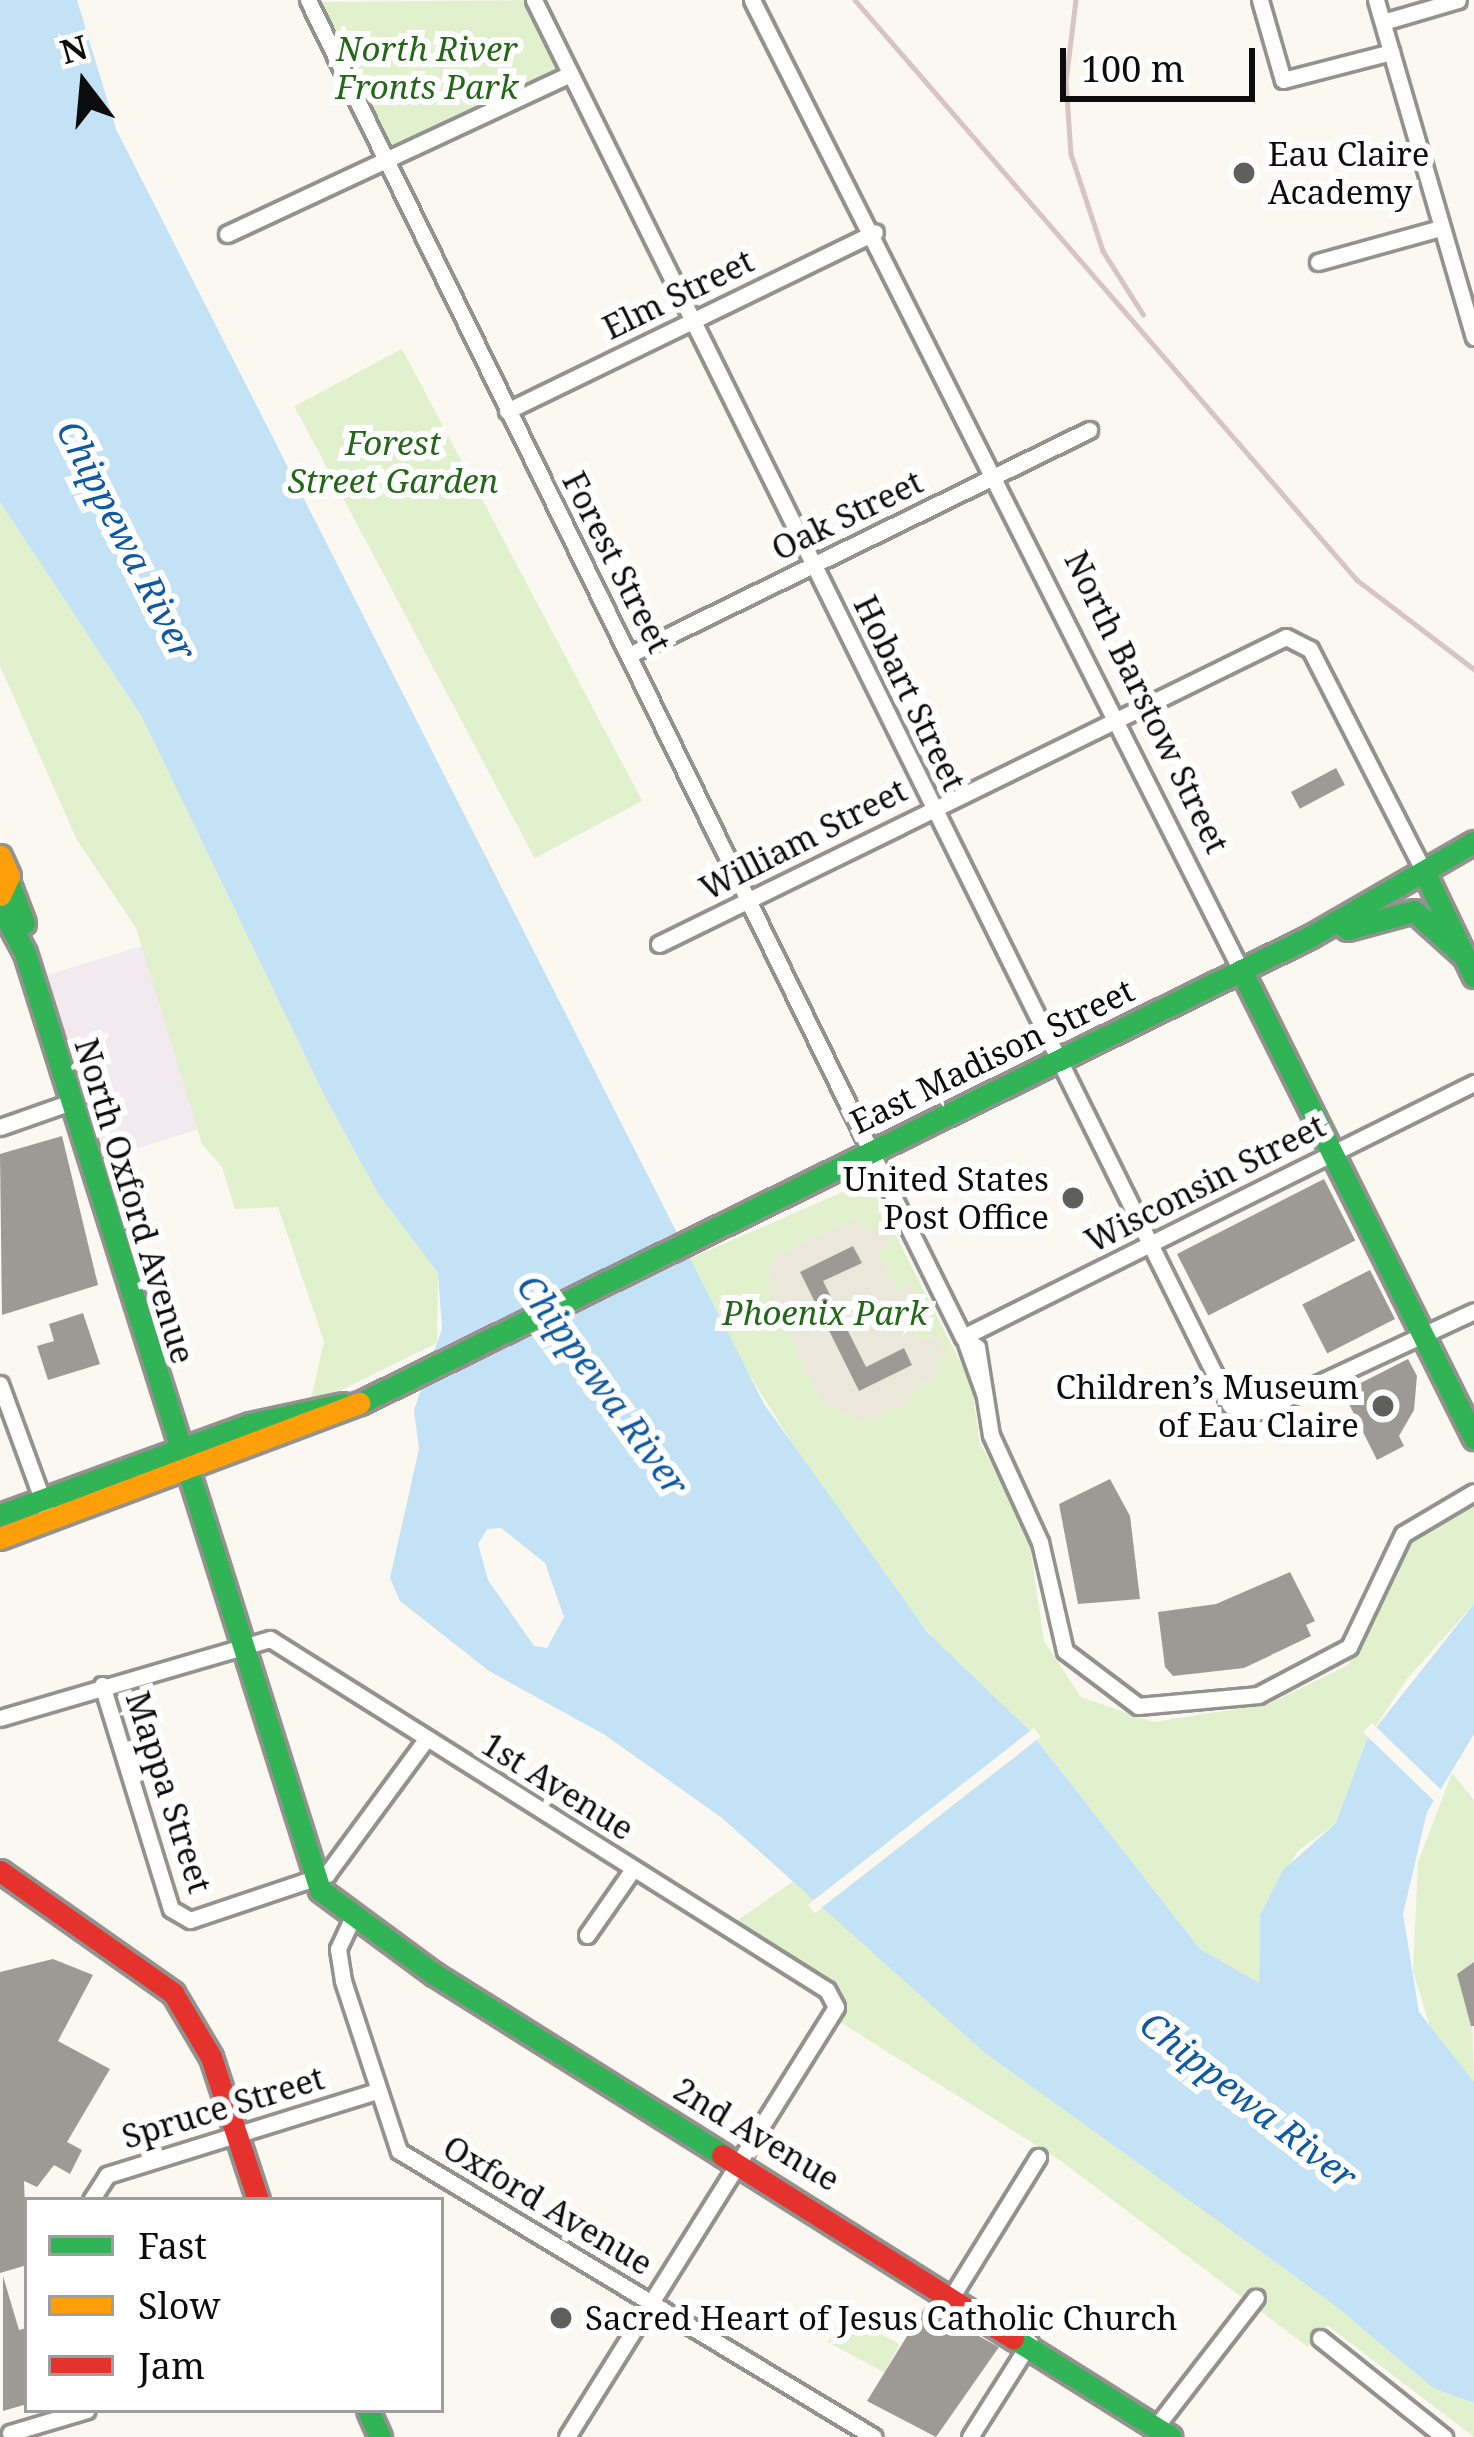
<!DOCTYPE html>
<html>
<head>
<meta charset="utf-8">
<style>
  body { margin:0 }
  #map { position:relative; width:1474px; height:2437px; overflow:hidden; background:#faf8f0; font-family:"Noto Serif",serif }
  div>[style] { position:absolute }
  [style*='--x'] { left:calc(var(--x)*1px); top:calc(var(--y)*1px); width:calc(var(--w)*1px); rotate:calc(var(--a)*1deg) }
  .industrial>* { inset:0; background:#f2eaee; transform-origin:0 0 }
  .green>* { inset:0; background:#e1f1ce; transform-origin:0 0 }
  .plaza>* { inset:0; background:#ebe8db }
  .water>* { inset:0; background:#c4e2f6 }
  .pier>* { inset:0; background:#faf8f0; transform-origin:0 0 }
  .building>* { inset:0; background:#9d9a96; transform-origin:0 0 }
  .roads { filter:drop-shadow(3px 0 #93928f) drop-shadow(-3px 0 #93928f) drop-shadow(0 3px #93928f) drop-shadow(0 -3px #93928f) }
  .street>* { height:15px; margin:-7.5px; padding:0 7.5px; transform-origin:7.5px; border-radius:7.5px; background:#fefefd }
  .fast>* { height:21px; margin:-10.5px; padding:0 10.5px; transform-origin:10.5px; border-radius:10.5px; background:#30b455 }
  .slow>* { height:21px; margin:-10.5px; padding:0 10.5px; transform-origin:10.5px; border-radius:10.5px; background:#ff9f0a }
  .jam>* { height:21px; margin:-10.5px; padding:0 10.5px; transform-origin:10.5px; border-radius:10.5px; background:#e5322d }
  .rail>* { height:4.5px; margin:-2.25px; padding:0 2.25px; transform-origin:2.25px; border-radius:2.25px; background:#d8c4c2 }
  .dots>* { width:33px; height:33px; translate:-50% -50%; box-sizing:border-box; border:6px solid #fff; border-radius:50% }
  span { translate:-50% -50%; white-space:nowrap; text-align:center; line-height:1.15; -webkit-text-stroke:12px #fff; paint-order:stroke }
  .park-label { font-size:33px; color:#246719; font-style:italic }
  .poi-label { font-size:33px; color:#0c0c0c }
  .left { translate:0 -50%; text-align:left }
  .right { translate:-100% -50%; text-align:right }
  .street-label { font-size:33px; color:#0c0c0c }
  .water-label { font-size:36px; color:#0f59a4; font-style:italic }
  .legend { position:absolute; left:24px; top:2197px; width:420px; height:216px; box-sizing:border-box; background:#fff; border:3px solid #9e9e9e; margin:0; padding:15px 21px; list-style:none; font-size:36px; color:#0c0c0c }
  .legend li { display:flex; align-items:center; gap:24px; height:60px }
  .legend b { width:60px; border:3px solid #9e9e9e }
  .north { position:absolute; left:24px; top:24px; width:120px; height:120px; -webkit-text-stroke:9px #fff; paint-order:stroke; rotate:344deg; font-size:33px; font-weight:700; line-height:48px; text-align:center; color:#0c0c0c }
  .north::after { content:''; display:block; margin:auto; width:42px; height:54px; background:#0c0c0c; clip-path:polygon(50% 0,100% 100%,50% 72%,0 100%) }
  .scale { position:absolute; left:1060px; top:48px; width:195px; height:54px; box-sizing:border-box; border:6px solid #0c0c0c; border-top:0; padding-left:15px; font-size:36px; line-height:42px; white-space:nowrap; color:#0c0c0c; -webkit-text-stroke:9px #fff; paint-order:stroke }
</style>
</head>
<body>
<div id="map">
  <div class="industrial">
    <div style="left:142px;top:946px;width:192px;height:99px;rotate:73deg"></div>
  </div>
  <div class="green">
    <div style="clip-path:polygon(534px 0,570px 74px,390px 158px,322px 2px)"></div>
    <div style="left:402px;top:349px;width:512px;height:122px;rotate:62deg"></div>
    <div style="clip-path:polygon(0 502px,142px 717px,324px 1095px,377px 1192px,438px 1273px,437px 1343px,343px 1389px,311px 1399px,324px 1341px,278px 1207px,235px 1209px,222px 1167px,202px 1144px,136px 928px,77px 840px,0 666px)"></div>
    <div style="clip-path:polygon(868px 1181px,971px 1383px,980px 1443px,1028px 1533px,1044px 1641px,1081px 1697px,1153px 1722px,1269px 1704px,1348px 1665px,1409px 1540px,1474px 1501px,1474px 1604px,1407px 1679px,1367px 1739px,1336px 1823px,1298px 1851px,1260px 1915px,1259px 1984px,1200px 1949px,1028px 1729px,946px 1655px,828px 1501px,719px 1326px,689px 1259px)"></div>
    <div style="clip-path:polygon(1452px 1773px,1474px 1800px,1474px 1962px,1457px 1974px,1472px 2017px,1474px 2082px,1434px 2040px,1413px 1971px,1418px 1862px)"></div>
    <div style="clip-path:polygon(795px 1880px,985px 2053px,1333px 2304px,1433px 2388px,1474px 2403px,1474px 2437px,1327px 2325px,1308px 2347px,1058px 2159px,840px 2022px,844px 1998px,834px 1984px,737px 1921px)"></div>
    <div style="left:843px;top:2314px;width:64px;height:32px;rotate:28deg"></div>
  </div>
  <div class="plaza">
    <div style="clip-path:polygon(857px 1217px,866px 1231px,881px 1226px,890px 1244px,878px 1253px,895px 1291px,910px 1284px,917px 1298px,903px 1305px,917px 1338px,938px 1338px,946px 1355px,934px 1363px,938px 1378px,920px 1383px,903px 1406px,858px 1422px,820px 1399px,769px 1292px,773px 1257px)"></div>
  </div>
  <div class="water">
    <div style="clip-path:polygon(evenodd,0 0,77px 0,116px 129px,764px 1404px,928px 1633px,1028px 1729px,1200px 1949px,1259px 1983px,1260px 1915px,1283px 1870px,1336px 1823px,1367px 1739px,1474px 1604px,1474px 1734px,1427px 1812px,1403px 1914px,1419px 2012px,1474px 2082px,1474px 2403px,1433px 2388px,1333px 2304px,985px 2053px,722px 1818px,605px 1735px,489px 1671px,400px 1601px,390px 1578px,419px 1449px,414px 1410px,442px 1329px,438px 1273px,377px 1192px,324px 1095px,142px 717px,0 502px,0 0,501px 1528px,545px 1563px,564px 1617px,547px 1648px,534px 1646px,488px 1580px,478px 1544px,487px 1529px,501px 1528px)"></div>
  </div>
  <div class="pier">
    <div style="left:1372px;top:1723px;width:99px;height:13px;rotate:44deg"></div>
    <div style="left:1034px;top:1728px;width:11px;height:287px;rotate:52deg"></div>
  </div>
  <div class="building">
    <div style="left:1336px;top:768px;width:19px;height:51px;rotate:62deg"></div>
    <div style="clip-path:polygon(62px 1136px,98px 1285px,2px 1315px,0 1154px)"></div>
    <div style="left:1324px;top:1179px;width:69px;height:165px;rotate:63deg"></div>
    <div style="clip-path:polygon(853px 1246px,862px 1263px,823px 1281px,866px 1367px,904px 1348px,912px 1365px,859px 1391px,800px 1272px)"></div>
    <div style="left:1370px;top:1270px;width:55px;height:76px;rotate:63deg"></div>
    <div style="clip-path:polygon(83px 1313px,100px 1364px,48px 1380px,37px 1346px,54px 1341px,49px 1324px)"></div>
    <div style="clip-path:polygon(1408px 1359px,1417px 1376px,1414px 1410px,1399px 1436px,1404px 1446px,1377px 1460px,1343px 1392px)"></div>
    <div style="clip-path:polygon(1110px 1479px,1130px 1516px,1140px 1599px,1078px 1604px,1059px 1504px)"></div>
    <div style="clip-path:polygon(1290px 1572px,1315px 1621px,1306px 1625px,1311px 1636px,1244px 1668px,1173px 1676px,1165px 1667px,1158px 1612px,1216px 1604px)"></div>
    <div style="clip-path:polygon(53px 1959px,93px 1975px,58px 2041px,110px 2069px,67px 2142px,82px 2150px,70px 2174px,54px 2165px,37px 2187px,24px 2181px,27px 2265px,0 2273px,0 1972px)"></div>
    <div style="clip-path:polygon(1474px 1962px,1474px 2026px,1471px 2026px,1457px 1974px)"></div>
    <div style="clip-path:polygon(3px 2276px,19px 2330px,27px 2328px,27px 2404px,3px 2411px)"></div>
    <div style="clip-path:polygon(925px 2307px,999px 2347px,936px 2437px,867px 2401px)"></div>
  </div>
  <div class="roads">
    <div class="street">
      <div style="--x:308;--y:0;--w:1282;--a:63.95"></div>
      <div style="--x:871;--y:1152;--w:207;--a:63.6"></div>
      <div style="--x:963;--y:1337;--w:17;--a:36"></div>
      <div style="--x:977;--y:1347;--w:89;--a:81"></div>
      <div style="--x:991;--y:1435;--w:118;--a:65.4"></div>
      <div style="--x:1040;--y:1542;--w:112;--a:77.1"></div>
      <div style="--x:1065;--y:1651;--w:91;--a:37"></div>
      <div style="--x:1138;--y:1706;--w:121;--a:-5.2"></div>
      <div style="--x:1258;--y:1695;--w:103;--a:-27.8"></div>
      <div style="--x:1349;--y:1647;--w:125;--a:-64.5"></div>
      <div style="--x:1403;--y:1534;--w:82;--a:-30.6"></div>
      <div style="--x:534;--y:0;--w:1568;--a:63.65"></div>
      <div style="--x:1230;--y:1405;--w:30;--a:12"></div>
      <div style="--x:1259;--y:1411;--w:237;--a:-24.9"></div>
      <div style="--x:752;--y:0;--w:1086;--a:63.25"></div>
      <div style="--x:1260;--y:0;--w:83;--a:74"></div>
      <div style="--x:1283;--y:80;--w:112;--a:-14.5"></div>
      <div style="--x:1376;--y:0;--w:351;--a:73.8"></div>
      <div style="--x:1383;--y:22;--w:78;--a:-16.3"></div>
      <div style="--x:227;--y:234;--w:378;--a:-25"></div>
      <div style="--x:1318;--y:262;--w:128;--a:-15.5"></div>
      <div style="--x:507;--y:411;--w:409;--a:-25.9"></div>
      <div style="--x:631;--y:654;--w:510;--a:-26.06"></div>
      <div style="--x:659;--y:944;--w:698;--a:-26.09"></div>
      <div style="--x:1286;--y:637;--w:27;--a:27"></div>
      <div style="--x:1310;--y:649;--w:255;--a:62.9"></div>
      <div style="--x:0;--y:1127;--w:72;--a:-19.4"></div>
      <div style="--x:963;--y:1337;--w:571;--a:-26.43"></div>
      <div style="--x:966;--y:1343;--w:53;--a:70.2"></div>
      <div style="--x:0;--y:1384;--w:146;--a:69.9"></div>
      <div style="--x:102;--y:1685;--w:234;--a:72.9"></div>
      <div style="--x:171;--y:1909;--w:22;--a:30"></div>
      <div style="--x:190;--y:1920;--w:145;--a:-18.6"></div>
      <div style="--x:327;--y:1874;--w:167;--a:-53.7"></div>
      <div style="--x:0;--y:1718;--w:281;--a:-16.3"></div>
      <div style="--x:270;--y:1639;--w:658;--a:32.22"></div>
      <div style="--x:827;--y:1990;--w:19;--a:62"></div>
      <div style="--x:836;--y:2007;--w:507;--a:122.03"></div>
      <div style="--x:351;--y:1921;--w:31;--a:115"></div>
      <div style="--x:338;--y:1949;--w:32;--a:81"></div>
      <div style="--x:343;--y:1981;--w:179;--a:71.8"></div>
      <div style="--x:399;--y:2151;--w:554;--a:31.05"></div>
      <div style="--x:587;--y:1935;--w:80;--a:-55.1"></div>
      <div style="--x:91;--y:2200;--w:30;--a:-57"></div>
      <div style="--x:107;--y:2175;--w:283;--a:-17.3"></div>
      <div style="--x:954;--y:2293;--w:160;--a:-58.3"></div>
      <div style="--x:1320;--y:2338;--w:159;--a:38.6"></div>
      <div style="--x:1158;--y:2424;--w:160;--a:-52.3"></div>
      <div style="--x:10;--y:2433;--w:80;--a:-16.6"></div>
      <div style="--x:970;--y:2437;--w:112;--a:-57.7"></div>
    </div>
    <div class="fast">
      <div style="--x:1426;--y:876;--w:111;--a:64.4"></div>
      <div style="--x:9;--y:884;--w:42;--a:69"></div>
      <div style="--x:0;--y:906;--w:53;--a:62"></div>
      <div style="--x:25;--y:953;--w:982;--a:72.52"></div>
      <div style="--x:320;--y:1890;--w:142;--a:36.4"></div>
      <div style="--x:434;--y:1974;--w:340;--a:32.1"></div>
      <div style="--x:1347;--y:929;--w:69;--a:-15"></div>
      <div style="--x:1414;--y:911;--w:69;--a:42"></div>
      <div style="--x:1241;--y:970;--w:523;--a:63.53"></div>
      <div style="--x:360;--y:1403;--w:1059;--a:-26.15"></div>
      <div style="--x:1311;--y:936;--w:188;--a:-30"></div>
      <div style="--x:0;--y:1515;--w:266;--a:-20"></div>
      <div style="--x:250;--y:1424;--w:95;--a:-12.1"></div>
      <div style="--x:1013;--y:2338;--w:186;--a:32.1"></div>
      <div style="--x:368;--y:2410;--w:30;--a:66"></div>
    </div>
    <div class="slow">
      <div style="--x:0;--y:856;--w:22;--a:66"></div>
      <div style="--x:9;--y:876;--w:21;--a:115"></div>
      <div style="--x:0;--y:1538;--w:384;--a:-20.6"></div>
    </div>
    <div class="jam">
      <div style="--x:0;--y:1871;--w:212;--a:35.2"></div>
      <div style="--x:173;--y:1993;--w:74;--a:59.3"></div>
      <div style="--x:211;--y:2057;--w:151;--a:71.8"></div>
      <div style="--x:722;--y:2155;--w:344;--a:32.2"></div>
    </div>
  </div>
  <div class="rail">
    <div style="--x:855;--y:0;--w:767;--a:49.12"></div>
    <div style="--x:1357;--y:580;--w:147;--a:37.3"></div>
    <div style="--x:1076;--y:0;--w:82;--a:97"></div>
    <div style="--x:1066;--y:81;--w:73;--a:86.1"></div>
    <div style="--x:1071;--y:154;--w:102;--a:71.7"></div>
    <div style="--x:1103;--y:251;--w:75;--a:57.6"></div>
  </div>
  <div class="dots">
    <div style="left:1244px;top:173px;background:#5f5f5c"></div>
    <div style="left:1073px;top:1198px;background:#5f5f5c"></div>
    <div style="left:1383px;top:1406px;background:#5f5f5c"></div>
    <div style="left:561px;top:2318px;background:#5f5f5c"></div>
  </div>
  <div class="park-label">
    <span style="left:427px;top:68px">North River<br>Fronts Park</span>
    <span style="left:393px;top:462px">Forest<br>Street Garden</span>
    <span style="left:825px;top:1313px">Phoenix Park</span>
  </div>
  <div class="poi-label">
    <span class="left" style="left:1268px;top:173px">Eau Claire<br>Academy</span>
    <span class="right" style="left:1049px;top:1198px">United States<br>Post Office</span>
    <span class="right" style="left:1359px;top:1406px">Children’s Museum<br>of Eau Claire</span>
    <span class="left" style="left:585px;top:2318px">Sacred Heart of Jesus Catholic Church</span>
  </div>
  <div class="street-label">
    <span style="left:678px;top:294px;rotate:-26deg">Elm Street</span>
    <span style="left:847px;top:515px;rotate:-26deg">Oak Street</span>
    <span style="left:617px;top:562px;rotate:63deg">Forest Street</span>
    <span style="left:910px;top:693px;rotate:64deg">Hobart Street</span>
    <span style="left:1147px;top:702px;rotate:64deg">North Barstow Street</span>
    <span style="left:803px;top:839px;rotate:-27deg">William Street</span>
    <span style="left:992px;top:1056px;rotate:-26deg">East Madison Street</span>
    <span style="left:1205px;top:1183px;rotate:-27deg">Wisconsin Street</span>
    <span style="left:135px;top:1201px;rotate:73deg">North Oxford Avenue</span>
    <span style="left:558px;top:1786px;rotate:32deg">1st Avenue</span>
    <span style="left:169px;top:1792px;rotate:72deg">Mappa Street</span>
    <span style="left:223px;top:2107px;rotate:-17deg">Spruce Street</span>
    <span style="left:757px;top:2134px;rotate:31deg">2nd Avenue</span>
    <span style="left:548px;top:2205px;rotate:31deg">Oxford Avenue</span>
  </div>
  <div class="water-label">
    <span style="left:127px;top:540px;rotate:63deg">Chippewa River</span>
    <span style="left:603px;top:1385px;rotate:54deg">Chippewa River</span>
    <span style="left:1249px;top:2100px;rotate:38deg">Chippewa River</span>
  </div>
  <ul class="legend">
  <li><b style="height:15px;background:#30b455"></b>Fast</li>
  <li><b style="height:15px;background:#ff9f0a"></b>Slow</li>
  <li><b style="height:15px;background:#e5322d"></b>Jam</li>
  </ul>
  <div class="north">N</div>
  <div class="scale">100 m</div>
</div>
</body>
</html>
